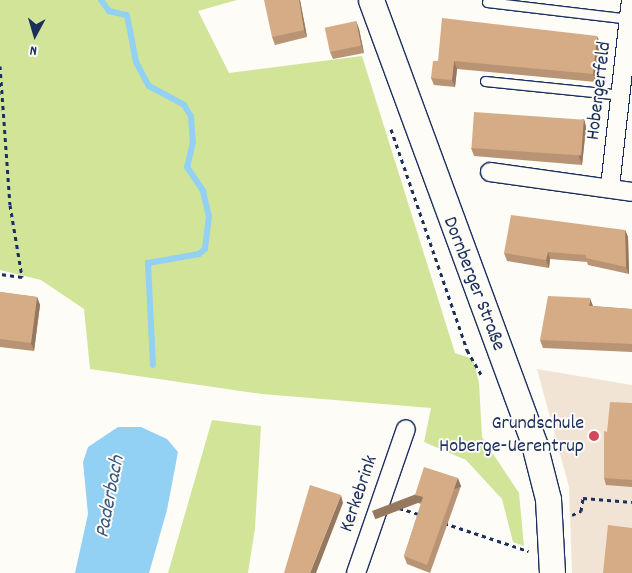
<!DOCTYPE html>
<html>
<head>
<meta charset="utf-8">
<style>
  body { margin:0 }
  #map { position:relative; width:632px; height:573px; overflow:hidden; background:#fdfcf7; font-family:Dekko,sans-serif }
  div>[style] { position:absolute }
  [style*='--x'] { left:calc(var(--x)*1px); top:calc(var(--y)*1px); width:calc(var(--w)*1px); rotate:calc(var(--a)*1deg) }
  .built>* { inset:0; background:#f1e4d5 }
  .green>* { inset:0; background:#d1e498 }
  .water>* { inset:0; background:#92d1f3 }
  .stream>* { height:6px; margin:-3px; padding:0 3px; transform-origin:3px; border-radius:3px; background:#92d1f3 }
  .path>* { height:3px; margin-top:-1.5px; transform-origin:0; background:repeating-linear-gradient(90deg,#1b2f5e 0 4px,transparent 0 8px) }
  .roads { filter:drop-shadow(1px 0 #1b2f5e) drop-shadow(-1px 0 #1b2f5e) drop-shadow(0 1px #1b2f5e) drop-shadow(0 -1px #1b2f5e) }
  .lane>* { height:9px; margin:-4.5px; padding:0 4.5px; transform-origin:4.5px; border-radius:4.5px; background:#fdfcf7 }
  .street>* { height:18px; margin:-9px; padding:0 9px; transform-origin:9px; border-radius:9px; background:#fdfcf7 }
  .secondary>* { height:25px; margin:-12.5px; padding:0 12.5px; transform-origin:12.5px; border-radius:12.5px; background:#fdfcf7 }
  .wall>* { inset:0; background:#b89474 }
  .shaded-wall>* { inset:0; background:#96785e; transform-origin:0 0 }
  .building>* { inset:0; background:#d6ac87; transform-origin:0 0 }
  .dots>* { width:14px; height:14px; translate:-50% -50%; box-sizing:border-box; border:2px solid #fdfcf7; border-radius:50% }
  span { translate:-50% -50%; white-space:nowrap; text-align:center; line-height:1.15; -webkit-text-stroke:4px #fdfcf7; paint-order:stroke }
  .street-label { font-size:20px; color:#1b2f5e }
  .poi-label { font-size:20px; color:#1b2f5e }
  .right { translate:-100% -50%; text-align:right }
  .water-label { font-size:21px; color:#395883; font-style:italic }
  .north { position:absolute; left:10px; top:10px; width:50px; height:50px; -webkit-text-stroke:4px #fdfcf7; paint-order:stroke; rotate:186deg; font-size:14px; font-weight:700; line-height:20px; text-align:center; color:#1b2f5e }
  .north::after { content:''; display:block; margin:auto; width:18px; height:22px; background:#1b2f5e; clip-path:polygon(50% 0,100% 100%,50% 72%,0 100%) }
</style>
</head>
<body>
<div id="map">
  <div class="built">
    <div style="clip-path:polygon(537px 369px,632px 385px,632px 573px,572px 573px,569px 487px)"></div>
  </div>
  <div class="green">
    <div style="clip-path:polygon(0 0,237px 0,198px 11px,229px 73px,362px 56px,455px 353px,473px 359px,479px 383px,482px 437px,519px 493px,524px 546px,513px 542px,502px 499px,466px 460px,424px 442px,431px 408px,262px 394px,90px 369px,84px 309px,41px 280px,0 270px)"></div>
    <div style="clip-path:polygon(212px 420px,261px 426px,255px 528px,248px 573px,168px 573px)"></div>
  </div>
  <div class="water">
    <div style="clip-path:polygon(118px 427px,141px 427px,167px 439px,178px 452px,167px 510px,149px 573px,75px 573px,88px 514px,83px 462px,88px 447px)"></div>
  </div>
  <div class="stream">
    <div style="--x:101;--y:0;--w:14;--a:54"></div>
    <div style="--x:109;--y:11;--w:18;--a:13"></div>
    <div style="--x:127;--y:15;--w:48;--a:79.2"></div>
    <div style="--x:136;--y:62;--w:27;--a:62"></div>
    <div style="--x:149;--y:86;--w:40;--a:28"></div>
    <div style="--x:184;--y:105;--w:13;--a:58"></div>
    <div style="--x:191;--y:116;--w:26;--a:86"></div>
    <div style="--x:193;--y:142;--w:26;--a:103"></div>
    <div style="--x:187;--y:167;--w:29;--a:56"></div>
    <div style="--x:203;--y:191;--w:26;--a:77"></div>
    <div style="--x:209;--y:216;--w:33;--a:97"></div>
    <div style="--x:205;--y:249;--w:8;--a:140"></div>
    <div style="--x:199;--y:254;--w:52;--a:170"></div>
    <div style="--x:148;--y:263;--w:102;--a:87.2"></div>
  </div>
  <div class="path">
    <div style="--x:0;--y:66;--w:139;--a:85.9"></div>
    <div style="--x:10;--y:205;--w:73;--a:80.5"></div>
    <div style="--x:22;--y:277;--w:22;--a:-172"></div>
    <div style="--x:391;--y:129;--w:234;--a:71"></div>
    <div style="--x:467;--y:350;--w:30;--a:60"></div>
    <div style="--x:399;--y:508;--w:21;--a:17"></div>
    <div style="--x:572;--y:515;--w:10;--a:-24"></div>
    <div style="--x:581;--y:511;--w:13;--a:-81"></div>
    <div style="--x:583;--y:498;--w:49;--a:4.7"></div>
    <div style="--x:444;--y:523;--w:89;--a:18.4"></div>
  </div>
  <div class="roads">
    <div class="lane">
      <div style="--x:487;--y:2;--w:144;--a:6.8"></div>
      <div style="--x:485;--y:81;--w:138;--a:5.8"></div>
    </div>
    <div class="street">
      <div style="--x:490;--y:172;--w:143;--a:8"></div>
      <div style="--x:610;--y:187;--w:188;--a:-83.6"></div>
      <div style="--x:356;--y:573;--w:152;--a:-70.9"></div>
    </div>
    <div class="secondary">
      <div style="--x:371;--y:0;--w:473;--a:69.8"></div>
      <div style="--x:534;--y:444;--w:57;--a:75.7"></div>
      <div style="--x:548;--y:499;--w:74;--a:86.9"></div>
    </div>
  </div>
  <div class="wall">
    <div style="clip-path:polygon(300px 0,307px 37px,275px 45px,272px 37px)"></div>
    <div style="clip-path:polygon(356px 21px,359px 29px,364px 53px,333px 59px,330px 52px)"></div>
    <div style="clip-path:polygon(600px 43px,596px 82px,457px 69px,455px 87px,434px 85px,431px 78px,438px 61px)"></div>
    <div style="clip-path:polygon(584px 119px,586px 127px,582px 165px,474px 156px,471px 148px)"></div>
    <div style="clip-path:polygon(625px 230px,628px 237px,629px 274px,588px 265px,587px 262px,550px 259px,549px 268px,507px 261px,504px 253px)"></div>
    <div style="clip-path:polygon(0 292px,37px 297px,40px 305px,34px 351px,0 347px)"></div>
    <div style="clip-path:polygon(593px 306px,632px 309px,632px 352px,543px 348px,540px 340px)"></div>
    <div style="clip-path:polygon(632px 403px,632px 487px,606px 485px,604px 478px,607px 432px)"></div>
    <div style="clip-path:polygon(461px 486px,430px 573px,407px 564px,404px 556px,421px 504px,418px 503px,415px 495px)"></div>
  </div>
  <div class="shaded-wall">
    <div style="clip-path:polygon(299px 0,300px 0,307px 37px,304px 30px)"></div>
    <div style="clip-path:polygon(356px 21px,359px 29px,364px 53px,361px 45px)"></div>
    <div style="clip-path:polygon(597px 36px,600px 43px,596px 82px,593px 74px)"></div>
    <div style="clip-path:polygon(454px 61px,457px 69px,455px 87px,452px 80px)"></div>
    <div style="clip-path:polygon(584px 119px,586px 127px,582px 165px,579px 157px)"></div>
    <div style="clip-path:polygon(625px 230px,628px 237px,629px 274px,626px 267px)"></div>
    <div style="clip-path:polygon(548px 252px,550px 259px,549px 268px,546px 260px)"></div>
    <div style="clip-path:polygon(37px 297px,40px 305px,34px 351px,31px 343px)"></div>
    <div style="clip-path:polygon(590px 298px,593px 306px,589px 306px)"></div>
    <div style="left:458px;top:478px;width:9px;height:92px;rotate:69deg"></div>
    <div style="clip-path:polygon(341px 495px,343px 503px,316px 573px,310px 573px)"></div>
  </div>
  <div class="building">
    <div style="clip-path:polygon(264px 0,299px 0,304px 30px,272px 37px)"></div>
    <div style="clip-path:polygon(442px 18px,597px 36px,593px 74px,454px 61px,452px 80px,431px 78px,433px 61px,438px 61px)"></div>
    <div style="left:356px;top:21px;width:25px;height:32px;rotate:78deg"></div>
    <div style="left:474px;top:112px;width:110px;height:36px;rotate:4deg"></div>
    <div style="clip-path:polygon(511px 215px,625px 230px,626px 267px,586px 258px,586px 255px,548px 252px,546px 260px,504px 253px)"></div>
    <div style="clip-path:polygon(0 292px,37px 297px,31px 343px,0 339px)"></div>
    <div style="clip-path:polygon(548px 296px,590px 298px,589px 306px,632px 309px,632px 344px,540px 340px)"></div>
    <div style="clip-path:polygon(610px 402px,632px 403px,632px 480px,604px 478px,604px 431px,607px 432px)"></div>
    <div style="clip-path:polygon(424px 467px,458px 478px,427px 565px,404px 556px,423px 497px,415px 495px)"></div>
    <div style="clip-path:polygon(310px 485px,341px 495px,310px 573px,284px 573px)"></div>
    <div style="clip-path:polygon(608px 525px,632px 528px,632px 573px,603px 573px)"></div>
  </div>
  <div class="dots">
    <div style="left:594px;top:436px;background:#d1495b"></div>
  </div>
  <div class="street-label">
    <span style="left:600px;top:91px;rotate:-83deg">Hobergerfeld</span>
    <span style="left:473px;top:284px;rotate:69deg">Dornberger Straße</span>
    <span style="left:360px;top:494px;rotate:-71deg">Kerkebrink</span>
  </div>
  <div class="poi-label">
    <span class="right" style="left:584px;top:436px">Grundschule<br>Hoberge-Uerentrup</span>
  </div>
  <div class="water-label">
    <span style="left:111px;top:497px;rotate:-79deg">Paderbach</span>
  </div>
  <div class="north">N</div>
</div>
</body>
</html>
